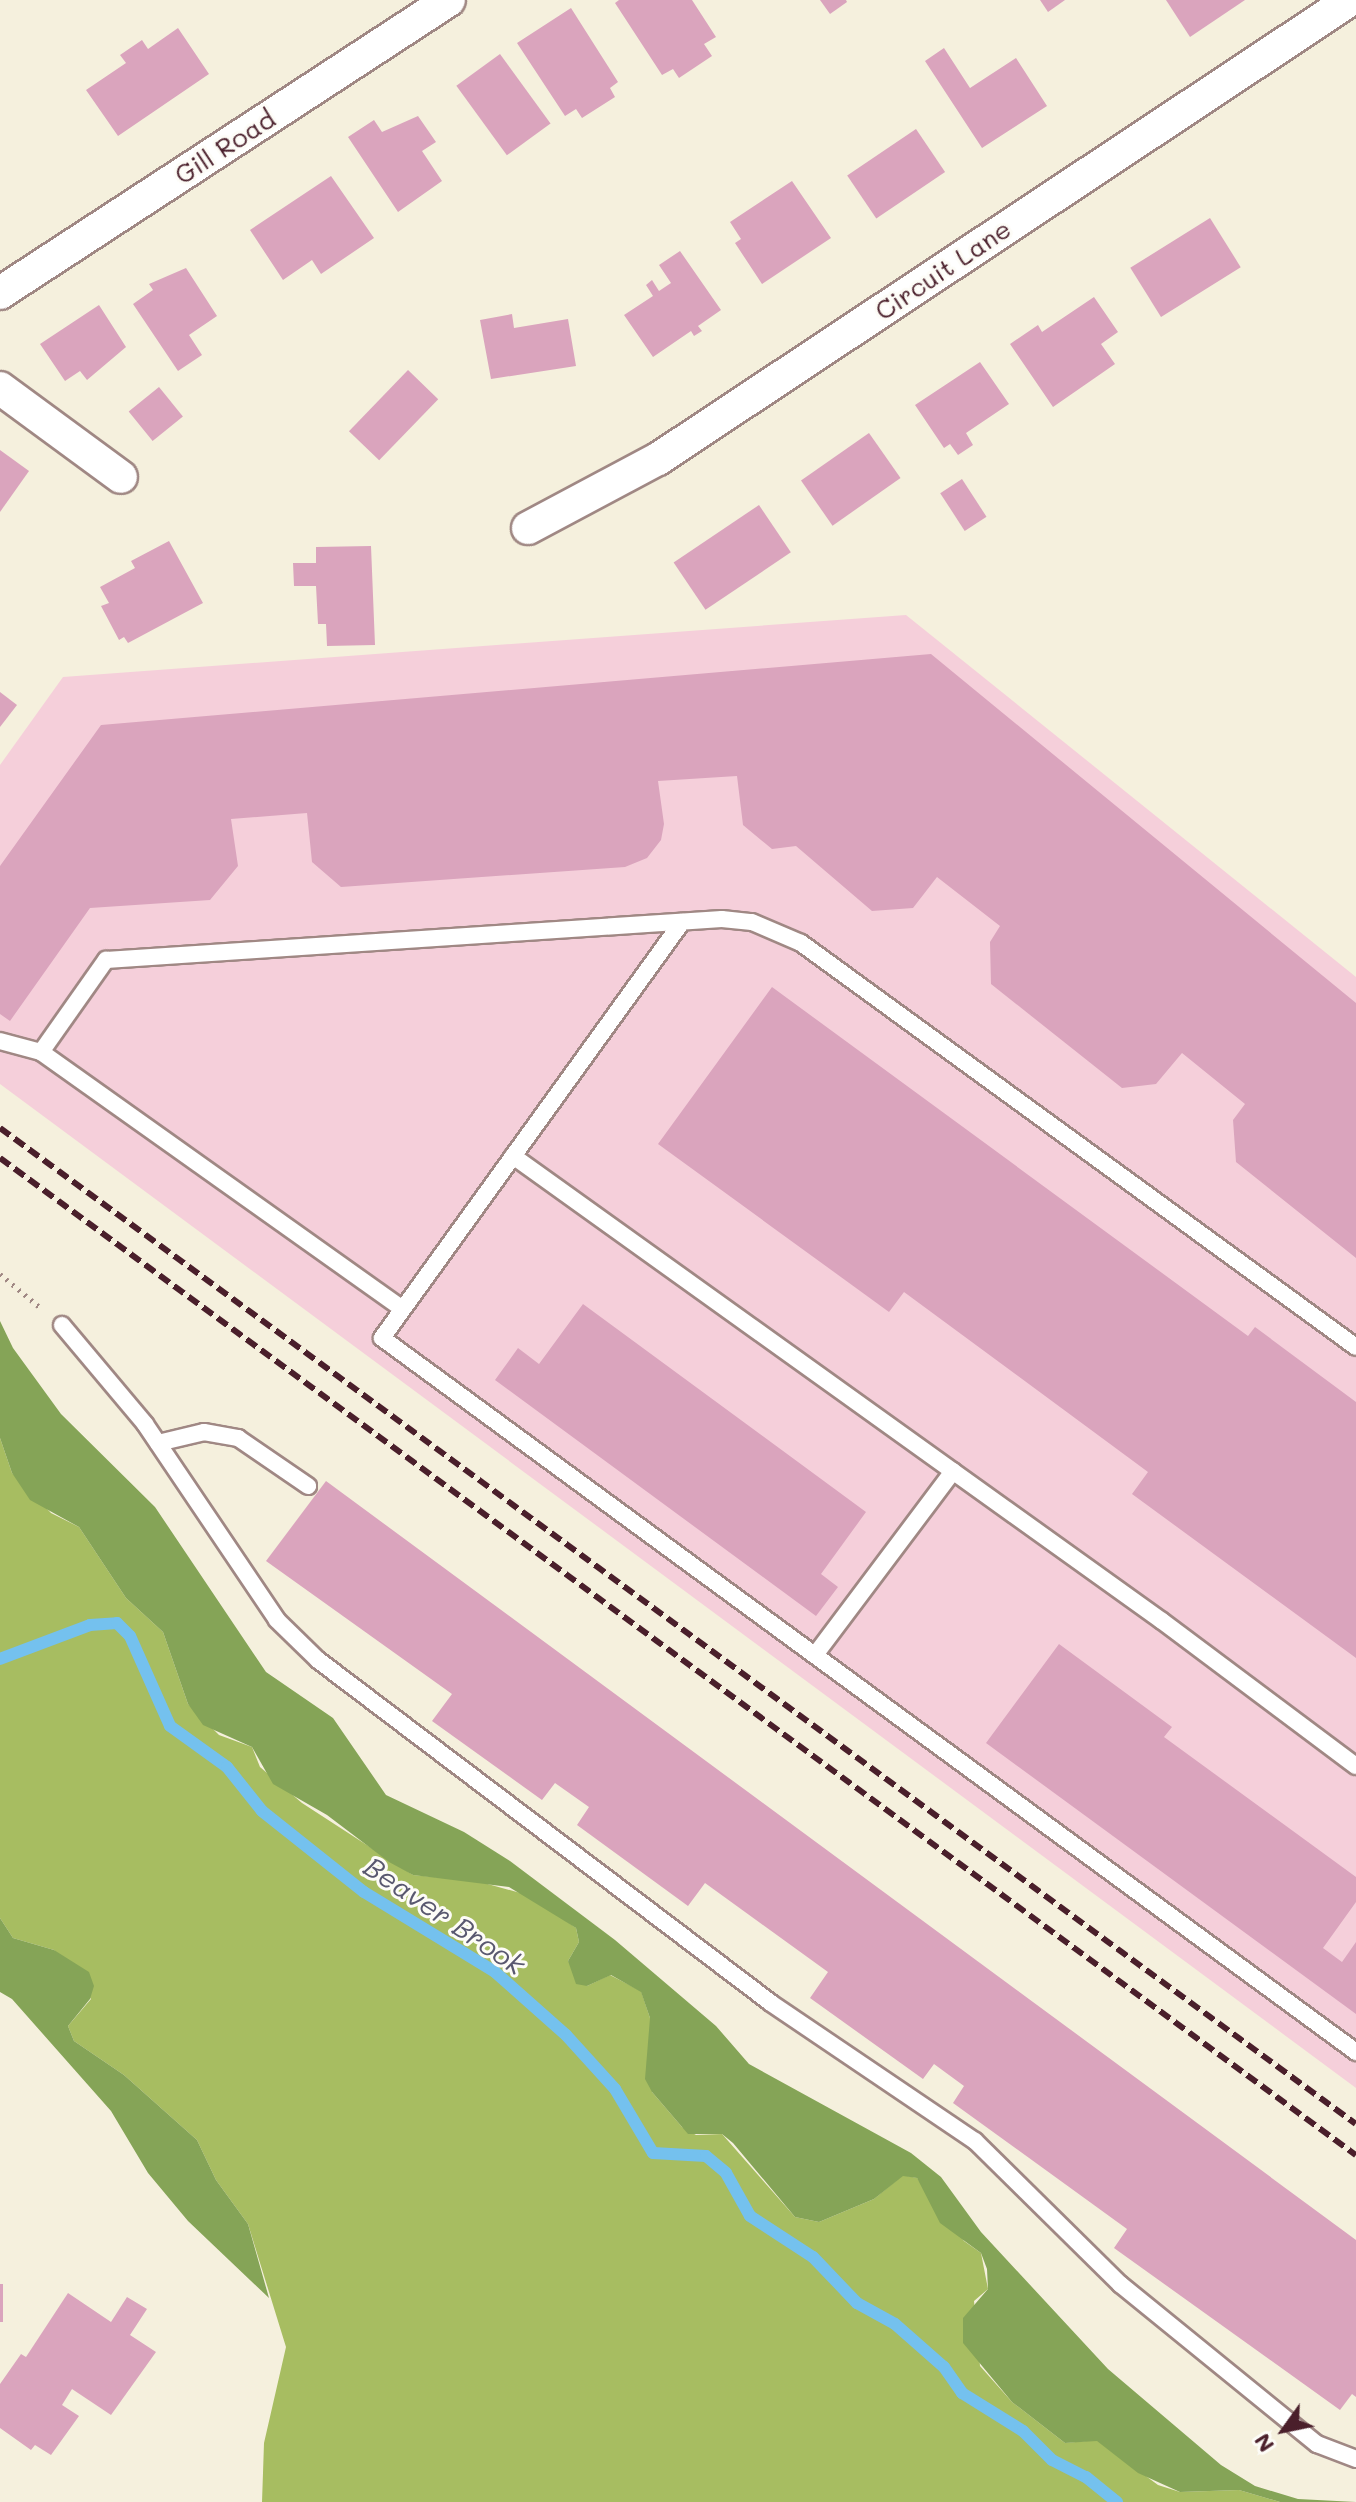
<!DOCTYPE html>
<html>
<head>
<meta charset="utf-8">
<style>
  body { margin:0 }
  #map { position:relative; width:1356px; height:2502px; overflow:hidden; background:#f5f0dd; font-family:Mali,sans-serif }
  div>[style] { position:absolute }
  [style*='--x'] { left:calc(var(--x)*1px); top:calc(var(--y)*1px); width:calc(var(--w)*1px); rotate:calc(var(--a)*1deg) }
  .built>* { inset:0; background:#f5cfda }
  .green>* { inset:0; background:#a7bd61 }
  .forest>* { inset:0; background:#85a457 }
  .stream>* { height:12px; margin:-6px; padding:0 6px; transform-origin:6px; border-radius:6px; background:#74c1ee }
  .building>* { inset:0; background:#daa4bd; transform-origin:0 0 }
  .path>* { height:5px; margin-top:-2.5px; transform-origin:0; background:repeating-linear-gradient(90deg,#a08884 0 2px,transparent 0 8px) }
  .roads { filter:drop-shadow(2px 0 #a08884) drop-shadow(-2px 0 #a08884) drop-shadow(0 2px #a08884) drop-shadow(0 -2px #a08884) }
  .lane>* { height:16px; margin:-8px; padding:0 8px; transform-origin:8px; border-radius:8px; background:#fff }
  .street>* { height:32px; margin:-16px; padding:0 16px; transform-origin:16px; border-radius:16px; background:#fff }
  .rail>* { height:6px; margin-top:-3px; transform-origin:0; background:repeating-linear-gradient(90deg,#4a1f2b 0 12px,transparent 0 18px) }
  span { translate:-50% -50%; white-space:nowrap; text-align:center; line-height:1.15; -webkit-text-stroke:6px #fdfcf7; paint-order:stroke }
  .street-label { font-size:26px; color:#4a1f2b }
  .water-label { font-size:28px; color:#59586f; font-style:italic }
  .north { position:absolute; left:1244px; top:2390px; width:80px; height:80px; -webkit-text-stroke:6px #fdfcf7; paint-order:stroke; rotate:237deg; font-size:22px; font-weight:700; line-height:32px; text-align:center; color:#4a1f2b }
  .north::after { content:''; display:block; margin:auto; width:28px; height:36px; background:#4a1f2b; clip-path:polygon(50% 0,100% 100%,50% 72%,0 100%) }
</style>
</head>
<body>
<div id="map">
  <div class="built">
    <div style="clip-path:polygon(906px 615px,1356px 977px,1356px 2088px,0 1084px,0 765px,63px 677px)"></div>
  </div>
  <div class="green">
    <div style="clip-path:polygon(0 1438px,12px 1473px,51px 1513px,79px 1527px,126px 1598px,163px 1632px,188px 1704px,219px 1735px,252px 1747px,260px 1767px,302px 1803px,413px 1875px,477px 1881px,531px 1896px,576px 1928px,579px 1942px,568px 1961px,587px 1986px,610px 1975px,641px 1991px,650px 2018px,652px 2092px,682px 2127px,696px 2135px,722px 2134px,795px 2217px,819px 2222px,874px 2199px,903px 2175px,917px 2178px,964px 2241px,981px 2253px,988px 2289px,974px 2301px,980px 2366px,1012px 2402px,1065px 2443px,1097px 2440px,1158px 2485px,1180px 2492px,1239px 2490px,1280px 2502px,262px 2502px,264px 2443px,286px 2347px,248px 2224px,216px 2180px,197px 2140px,124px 2075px,74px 2041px,68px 2026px,91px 1999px,54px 1950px,13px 1938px,0 1918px)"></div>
  </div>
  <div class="forest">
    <div style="clip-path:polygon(0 1321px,13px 1348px,61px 1414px,155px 1507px,266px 1672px,333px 1718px,386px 1795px,464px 1832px,510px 1861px,615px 1940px,716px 2026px,749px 2064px,911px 2153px,941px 2177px,981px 2232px,1108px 2369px,1221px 2465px,1255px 2486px,1298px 2499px,1356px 2502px,1280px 2502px,1239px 2490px,1180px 2492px,1138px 2473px,1097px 2441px,1065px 2443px,1012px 2402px,963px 2343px,963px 2318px,988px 2289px,987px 2269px,981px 2253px,940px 2223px,917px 2178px,903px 2176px,874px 2199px,819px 2222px,795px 2217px,733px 2143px,722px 2134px,688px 2134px,652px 2092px,645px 2079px,650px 2018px,641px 1992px,611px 1975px,587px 1986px,576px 1984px,568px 1961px,579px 1942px,576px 1928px,509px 1887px,413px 1875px,389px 1862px,327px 1815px,273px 1784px,252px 1747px,203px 1725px,188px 1704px,163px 1632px,126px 1598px,79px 1527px,30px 1500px,12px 1473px,0 1438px)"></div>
    <div style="clip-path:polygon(0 1918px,13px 1938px,54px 1950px,89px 1972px,94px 1986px,90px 1999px,68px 2026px,74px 2041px,124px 2075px,197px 2140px,216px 2180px,248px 2224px,269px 2298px,188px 2221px,148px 2173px,111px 2111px,12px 1999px,0 1992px)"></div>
  </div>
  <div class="stream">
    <div style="--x:0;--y:1659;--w:96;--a:-20.7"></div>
    <div style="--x:90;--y:1625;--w:27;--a:-4"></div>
    <div style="--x:117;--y:1623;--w:18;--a:45"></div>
    <div style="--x:130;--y:1636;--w:98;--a:66"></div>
    <div style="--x:170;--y:1726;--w:70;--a:35.7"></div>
    <div style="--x:227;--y:1767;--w:56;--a:51.5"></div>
    <div style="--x:262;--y:1811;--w:130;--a:38.5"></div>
    <div style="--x:364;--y:1892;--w:153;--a:31.4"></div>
    <div style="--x:495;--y:1972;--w:95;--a:41.6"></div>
    <div style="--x:566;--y:2035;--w:73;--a:47.8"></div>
    <div style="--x:615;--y:2089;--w:74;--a:59.3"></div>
    <div style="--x:653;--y:2153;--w:53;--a:3.2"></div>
    <div style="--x:706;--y:2156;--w:26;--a:40"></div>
    <div style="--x:726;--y:2173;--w:49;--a:60.8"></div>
    <div style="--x:750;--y:2216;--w:75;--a:33.1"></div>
    <div style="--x:813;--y:2257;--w:64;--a:46.3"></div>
    <div style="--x:857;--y:2303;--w:43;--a:28.9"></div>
    <div style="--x:895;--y:2324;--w:65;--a:41.3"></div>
    <div style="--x:944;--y:2367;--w:32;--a:55"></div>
    <div style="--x:962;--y:2393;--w:72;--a:31.9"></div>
    <div style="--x:1023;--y:2431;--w:41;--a:45"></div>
    <div style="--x:1052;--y:2460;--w:38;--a:27"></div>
    <div style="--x:1086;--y:2477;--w:40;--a:39"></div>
  </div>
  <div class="building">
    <div style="clip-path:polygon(619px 0,692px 0,716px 37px,704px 44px,712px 56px,679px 78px,673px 69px,662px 75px,615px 3px)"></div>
    <div style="clip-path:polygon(820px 0,846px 0,847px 2px,830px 14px)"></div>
    <div style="clip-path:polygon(1040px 0,1065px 0,1048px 12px)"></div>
    <div style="clip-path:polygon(1166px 0,1245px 0,1190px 37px)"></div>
    <div style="clip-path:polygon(571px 8px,618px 82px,610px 88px,615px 97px,582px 118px,576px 109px,565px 116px,517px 43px)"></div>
    <div style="clip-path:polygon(178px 28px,209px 74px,118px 136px,86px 90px,126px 63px,120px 55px,142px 40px,148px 49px)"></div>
    <div style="clip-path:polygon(944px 48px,970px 88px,1016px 58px,1047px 106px,982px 148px,925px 61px)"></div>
    <div style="left:500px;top:54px;width:86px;height:54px;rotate:54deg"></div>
    <div style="clip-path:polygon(418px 116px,436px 142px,422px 151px,442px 181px,398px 212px,348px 137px,374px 120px,382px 132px)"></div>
    <div style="left:916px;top:129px;width:52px;height:83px;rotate:56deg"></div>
    <div style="clip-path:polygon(331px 176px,374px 238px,321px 274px,312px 260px,283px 280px,250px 230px)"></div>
    <div style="clip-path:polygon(792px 181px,831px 238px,762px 284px,735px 243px,741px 239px,730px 222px)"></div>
    <div style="left:1210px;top:218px;width:58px;height:94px;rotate:58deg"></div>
    <div style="clip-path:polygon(680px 251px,721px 310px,698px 326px,702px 331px,694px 336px,691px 331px,653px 357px,624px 315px,653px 296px,646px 285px,652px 280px,659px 291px,671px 283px,659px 265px)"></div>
    <div style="clip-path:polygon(186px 268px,217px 316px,189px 335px,202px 355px,178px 371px,133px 304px,153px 290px,149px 284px)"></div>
    <div style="clip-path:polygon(1094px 297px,1118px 332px,1101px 344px,1115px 364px,1053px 407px,1010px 344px,1038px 325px,1042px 332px)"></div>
    <div style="clip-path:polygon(99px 305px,126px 347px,87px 380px,80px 371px,65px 381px,40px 344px)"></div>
    <div style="clip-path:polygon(512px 314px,514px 328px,568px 319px,576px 366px,491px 379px,480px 320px)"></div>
    <div style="clip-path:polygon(980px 362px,1009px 404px,966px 433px,973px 445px,958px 455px,950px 444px,944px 448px,915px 405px)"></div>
    <div style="left:408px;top:370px;width:42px;height:85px;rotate:44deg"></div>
    <div style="left:159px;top:387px;width:38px;height:39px;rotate:51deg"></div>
    <div style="left:869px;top:433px;width:55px;height:83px;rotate:55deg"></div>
    <div style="clip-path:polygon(0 450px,29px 471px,0 512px)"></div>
    <div style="left:962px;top:479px;width:45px;height:26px;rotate:57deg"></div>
    <div style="left:759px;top:505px;width:57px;height:103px;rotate:56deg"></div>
    <div style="clip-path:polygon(169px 541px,203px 603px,128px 643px,124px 637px,119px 640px,101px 606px,109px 603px,100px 587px,135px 568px,131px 561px)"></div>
    <div style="clip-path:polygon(371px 546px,375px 645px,327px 646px,326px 624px,318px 624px,316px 586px,294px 586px,293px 563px,316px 563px,316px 547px)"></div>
    <div style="clip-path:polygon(931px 654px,1356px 1003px,1356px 1258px,1236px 1162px,1233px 1120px,1245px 1104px,1182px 1053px,1156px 1084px,1122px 1088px,991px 984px,990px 942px,1000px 926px,937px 877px,913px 908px,872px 911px,796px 846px,772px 849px,743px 825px,737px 776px,658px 781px,664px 824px,661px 840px,647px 858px,625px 867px,341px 887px,312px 862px,307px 813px,231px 819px,238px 866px,210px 900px,90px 908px,10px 1021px,0 1014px,0 866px,101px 725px)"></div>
    <div style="clip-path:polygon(0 692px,17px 705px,0 727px)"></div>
    <div style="clip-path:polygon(772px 987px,1248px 1336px,1255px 1327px,1356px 1402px,1356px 1658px,1132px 1494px,1148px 1472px,904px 1292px,889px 1312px,658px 1144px)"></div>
    <div style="clip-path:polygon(583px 1304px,866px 1512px,821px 1574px,838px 1587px,816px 1616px,495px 1380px,518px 1348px,539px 1364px)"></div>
    <div style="clip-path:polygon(326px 1481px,1356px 2240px,1356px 2397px,1352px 2394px,1340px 2410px,1114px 2248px,1127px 2229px,953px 2103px,964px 2086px,934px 2064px,923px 2079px,810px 1998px,828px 1972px,705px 1883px,688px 1906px,577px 1825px,589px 1807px,555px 1783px,542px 1800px,432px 1721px,452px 1694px,266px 1561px)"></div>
    <div style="clip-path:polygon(1059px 1644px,1172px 1727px,1164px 1737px,1356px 1877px,1356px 1902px,1323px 1948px,1342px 1962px,1356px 1942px,1356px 2014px,986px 1743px)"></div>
    <div style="left:0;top:2284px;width:3px;height:38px"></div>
    <div style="clip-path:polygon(68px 2293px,111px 2322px,127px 2297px,147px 2309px,130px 2335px,156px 2352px,111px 2415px,72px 2389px,62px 2405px,79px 2416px,51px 2455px,35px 2445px,31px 2450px,0 2428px,0 2384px,21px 2354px,26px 2357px)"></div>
  </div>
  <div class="path">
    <div style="--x:0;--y:1274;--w:55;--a:39.8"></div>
  </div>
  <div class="roads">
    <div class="lane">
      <div style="--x:682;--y:922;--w:513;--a:125.8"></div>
      <div style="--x:382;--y:1338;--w:1208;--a:36.24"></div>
      <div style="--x:0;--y:1041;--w:42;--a:15"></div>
      <div style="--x:41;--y:1052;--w:443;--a:35.4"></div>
      <div style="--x:41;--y:1052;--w:113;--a:-54.8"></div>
      <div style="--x:106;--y:960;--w:617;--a:-3.81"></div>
      <div style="--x:722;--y:919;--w:30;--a:6"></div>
      <div style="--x:752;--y:922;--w:53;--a:23.2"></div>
      <div style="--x:801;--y:943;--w:686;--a:36.05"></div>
      <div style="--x:513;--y:1156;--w:798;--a:35.62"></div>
      <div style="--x:1162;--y:1621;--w:242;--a:36.8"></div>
      <div style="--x:62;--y:1325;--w:129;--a:50"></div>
      <div style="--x:145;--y:1424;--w:236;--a:56"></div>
      <div style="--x:277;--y:1620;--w:57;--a:44.3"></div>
      <div style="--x:318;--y:1660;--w:568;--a:37.13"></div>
      <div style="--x:771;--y:2003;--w:246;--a:34.1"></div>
      <div style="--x:975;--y:2141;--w:204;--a:44.6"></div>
      <div style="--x:1120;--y:2284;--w:254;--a:39.1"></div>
      <div style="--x:1317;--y:2444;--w:42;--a:21"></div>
      <div style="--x:158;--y:1443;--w:47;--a:-13.4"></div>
      <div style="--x:204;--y:1432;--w:35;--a:10"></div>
      <div style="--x:238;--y:1438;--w:85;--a:34.4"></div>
      <div style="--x:815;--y:1655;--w:230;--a:-53.1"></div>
    </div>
    <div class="street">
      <div style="--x:0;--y:293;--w:536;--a:-33.13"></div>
      <div style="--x:0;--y:388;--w:150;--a:36.3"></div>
      <div style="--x:528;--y:528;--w:147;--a:-28"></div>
      <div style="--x:658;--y:459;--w:830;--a:-33.56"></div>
    </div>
  </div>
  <div class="rail">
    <div style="--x:0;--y:1128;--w:1682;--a:36.3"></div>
    <div style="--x:0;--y:1158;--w:1683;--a:36.33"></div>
  </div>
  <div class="street-label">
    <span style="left:225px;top:147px;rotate:-33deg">Gill Road</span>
    <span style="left:943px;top:270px;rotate:-34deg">Circuit Lane</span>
  </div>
  <div class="water-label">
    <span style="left:445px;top:1915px;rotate:34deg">Beaver Brook</span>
  </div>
  <div class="north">N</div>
</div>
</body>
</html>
